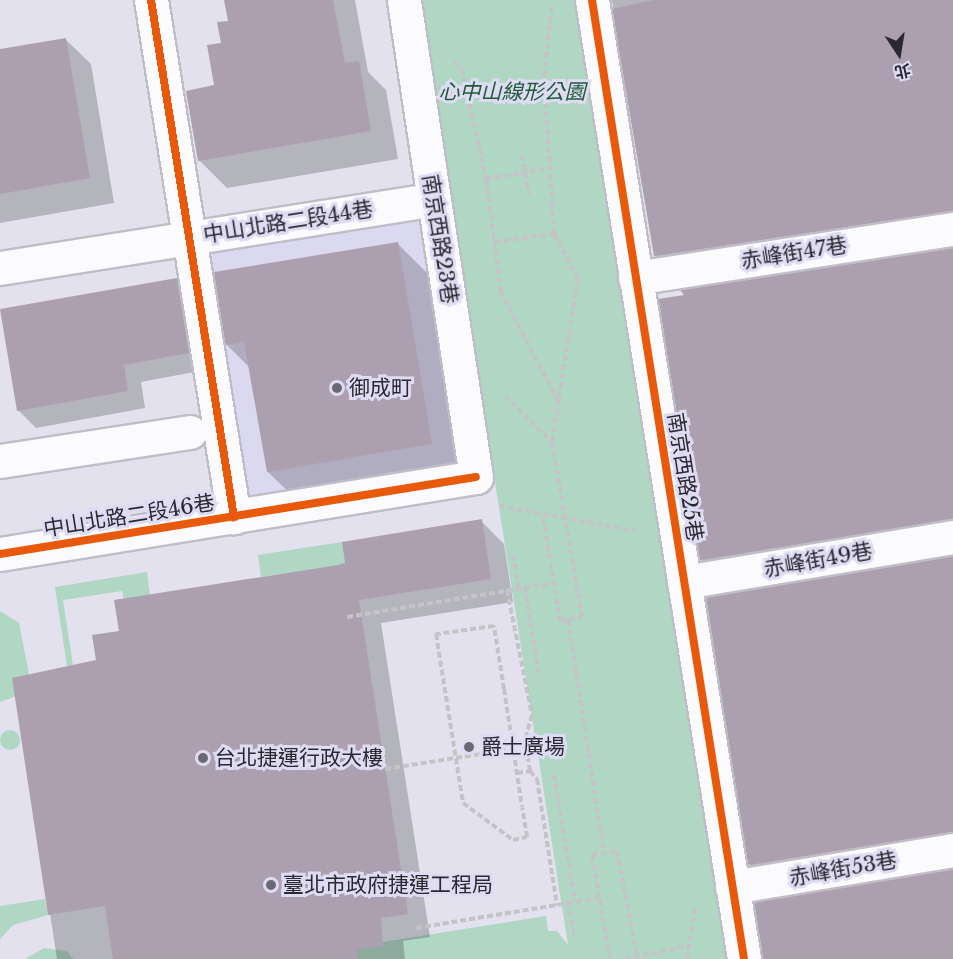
<!DOCTYPE html>
<html>
<head>
<meta charset="utf-8">
<style>
  body { margin:0 }
  #map { position:relative; width:953px; height:959px; overflow:hidden; background:#e2e1ed; font-family:"Libre Baskerville","Noto Sans TC",serif }
  div>[style] { position:absolute }
  [style*='--x'] { left:calc(var(--x)*1px); top:calc(var(--y)*1px); width:calc(var(--w)*1px); rotate:calc(var(--a)*1deg) }
  .built>* { inset:0; background:#dbd9ef; transform-origin:0 0 }
  .green>* { inset:0; background:#b0d6c4 }
  .round { border-radius:50% }
  .shadow>* { inset:0; background:#0003 }
  .building>* { inset:0; background:#aca0b0 }
  .path>* { height:4px; margin-top:-2px; transform-origin:0; background:repeating-linear-gradient(90deg,#c4c4c8 0 6px,transparent 0 9px) }
  .roads { filter:drop-shadow(2px 0 #bfbec8) drop-shadow(-2px 0 #bfbec8) drop-shadow(0 2px #bfbec8) drop-shadow(0 -2px #bfbec8) }
  .minor>* { height:33px; margin:-16.5px; padding:0 16.5px; transform-origin:16.5px; border-radius:16.5px; background:#fbfafc }
  .path-bridge>* { height:4px; margin-top:-2px; transform-origin:0; background:repeating-linear-gradient(90deg,#c4c4c8 0 6px,transparent 0 9px) }
  .cycleway>* { height:8px; margin:-4px; padding:0 4px; transform-origin:4px; border-radius:4px; background:#e8590c }
  .dots>* { width:16px; height:16px; translate:-50% -50%; box-sizing:border-box; border:3px solid #dedcf2; border-radius:50% }
  span { translate:-50% -50%; white-space:nowrap; text-align:center; line-height:1.15; -webkit-text-stroke:6px #dedcf2; paint-order:stroke }
  .park-label { font-size:21px; color:#205a3a; font-style:italic }
  .street-label { font-size:21px; color:#2a2931 }
  .poi-label { font-size:21px; color:#2a2931 }
  .left { translate:0 -50%; text-align:left }
  .north { position:absolute; left:869px; top:24px; width:60px; height:60px; -webkit-text-stroke:4px #dedcf2; paint-order:stroke; rotate:168deg; font-size:16px; font-weight:700; line-height:24px; text-align:center; color:#2a2931 }
  .north::after { content:''; display:block; margin:auto; width:21px; height:27px; background:#2a2931; clip-path:polygon(50% 0,100% 100%,50% 72%,0 100%) }
</style>
</head>
<body>
<div id="map">
  <div class="built">
    <div style="left:422px;top:221px;width:249px;height:223px;rotate:82deg"></div>
  </div>
  <div class="green">
    <div style="clip-path:polygon(419px 0,577px 0,729px 959px,358px 959px,356px 950px,383px 942px,546px 916px,548px 931px,557px 931px,568px 945px)"></div>
    <div style="clip-path:polygon(342px 542px,349px 595px,297px 572px,261px 577px,258px 555px)"></div>
    <div style="clip-path:polygon(147px 572px,150px 595px,124px 599px,122px 591px,63px 600px,73px 665px,67px 666px,55px 587px)"></div>
    <div style="clip-path:polygon(0 611px,19px 623px,29px 674px,22px 694px,0 702px)"></div>
    <div class="round" style="left:0;top:730px;width:20px;height:20px"></div>
    <div style="clip-path:polygon(45px 899px,48px 915px,13px 925px,0 939px,0 906px)"></div>
    <div style="clip-path:polygon(44px 948px,67px 951px,73px 959px,25px 959px)"></div>
  </div>
  <div class="shadow">
    <div style="clip-path:polygon(226px 0,355px 0,368px 72px,386px 90px,398px 159px,227px 188px,199px 160px,229px 22px)"></div>
    <div style="clip-path:polygon(612px 0,953px 0,953px 232px,675px 275px,655px 255px)"></div>
    <div style="clip-path:polygon(65px 39px,91px 64px,114px 203px,0 223px,0 51px)"></div>
    <div style="clip-path:polygon(397px 243px,434px 280px,467px 480px,305px 508px,268px 472px,250px 368px,227px 345px,215px 274px)"></div>
    <div style="clip-path:polygon(953px 249px,953px 540px,721px 579px,701px 560px)"></div>
    <div style="clip-path:polygon(176px 279px,194px 297px,205px 370px,141px 382px,145px 408px,36px 428px,18px 410px)"></div>
    <div style="clip-path:polygon(481px 521px,504px 544px,513px 602px,381px 623px,430px 937px,403px 941px,405px 959px,57px 959px,14px 679px,97px 661px,121px 632px)"></div>
    <div style="clip-path:polygon(953px 558px,953px 853px,769px 884px,750px 865px)"></div>
  </div>
  <div class="building">
    <div style="clip-path:polygon(224px 0,333px 0,345px 63px,359px 61px,371px 131px,198px 161px,186px 91px,214px 85px,207px 45px,221px 43px,217px 22px,228px 21px)"></div>
    <div style="clip-path:polygon(653px 0,953px 0,953px 211px,654px 256px,612px 9px)"></div>
    <div style="clip-path:polygon(66px 38px,90px 178px,0 194px,0 49px)"></div>
    <div style="clip-path:polygon(398px 242px,432px 444px,267px 472px,244px 342px,225px 345px,214px 272px)"></div>
    <div style="clip-path:polygon(953px 248px,953px 519px,700px 560px,658px 299px,684px 295px,680px 290px)"></div>
    <div style="clip-path:polygon(177px 278px,189px 353px,124px 365px,128px 391px,17px 411px,0 309px)"></div>
    <div style="clip-path:polygon(482px 519px,491px 579px,359px 600px,408px 914px,381px 918px,383px 946px,356px 950px,358px 959px,113px 959px,105px 906px,48px 915px,12px 678px,96px 660px,92px 635px,119px 631px,114px 600px,345px 564px,342px 542px)"></div>
    <div style="clip-path:polygon(953px 556px,953px 832px,748px 865px,706px 597px)"></div>
    <div style="clip-path:polygon(953px 869px,953px 959px,762px 959px,754px 902px)"></div>
  </div>
  <div class="path">
    <div style="--x:454;--y:62;--w:11;--a:41"></div>
    <div style="--x:462;--y:69;--w:113;--a:77.7"></div>
    <div style="--x:486;--y:179;--w:114;--a:82.4"></div>
    <div style="--x:501;--y:292;--w:127;--a:62.4"></div>
    <div style="--x:522;--y:155;--w:40;--a:80"></div>
    <div style="--x:486;--y:179;--w:65;--a:-9.8"></div>
    <div style="--x:495;--y:242;--w:60;--a:-7.7"></div>
    <div style="--x:505;--y:396;--w:64;--a:44.4"></div>
    <div style="--x:499;--y:506;--w:139;--a:10.3"></div>
    <div style="--x:543;--y:518;--w:104;--a:80.6"></div>
    <div style="--x:560;--y:621;--w:22;--a:-10"></div>
    <div style="--x:582;--y:617;--w:179;--a:-99.7"></div>
    <div style="--x:552;--y:441;--w:164;--a:-80.9"></div>
    <div style="--x:578;--y:279;--w:51;--a:-118.1"></div>
    <div style="--x:554;--y:234;--w:158;--a:-93.6"></div>
    <div style="--x:544;--y:76;--w:70;--a:-83.5"></div>
    <div style="--x:513;--y:555;--w:35;--a:80"></div>
    <div style="--x:525;--y:587;--w:89;--a:81"></div>
    <div style="--x:507;--y:590;--w:127;--a:78.7"></div>
    <div style="--x:532;--y:715;--w:25;--a:106"></div>
    <div style="--x:347;--y:617;--w:210;--a:-9.3"></div>
    <div style="--x:568;--y:620;--w:236;--a:81.2"></div>
    <div style="--x:504;--y:689;--w:64;--a:-99"></div>
    <div style="--x:494;--y:626;--w:59;--a:172.1"></div>
    <div style="--x:436;--y:634;--w:171;--a:80.9"></div>
    <div style="--x:463;--y:803;--w:62;--a:36.5"></div>
    <div style="--x:513;--y:840;--w:14;--a:-12"></div>
    <div style="--x:527;--y:837;--w:30;--a:-99"></div>
    <div style="--x:385;--y:769;--w:122;--a:-8.9"></div>
    <div style="--x:530;--y:771;--w:11;--a:49"></div>
    <div style="--x:537;--y:779;--w:128;--a:81"></div>
    <div style="--x:554;--y:775;--w:128;--a:80.5"></div>
    <div style="--x:568;--y:902;--w:34;--a:80"></div>
    <div style="--x:416;--y:928;--w:185;--a:-9.3"></div>
    <div style="--x:610;--y:959;--w:106;--a:-99.8"></div>
    <div style="--x:592;--y:855;--w:25;--a:-9"></div>
    <div style="--x:617;--y:851;--w:108;--a:79.3"></div>
    <div style="--x:625;--y:959;--w:64;--a:-11.7"></div>
    <div style="--x:687;--y:959;--w:51;--a:-80.9"></div>
  </div>
  <div class="roads">
    <div class="minor">
      <div style="--x:151;--y:0;--w:524;--a:80.88"></div>
      <div style="--x:592;--y:0;--w:971;--a:80.99"></div>
      <div style="--x:0;--y:268;--w:439;--a:-9"></div>
      <div style="--x:635;--y:278;--w:322;--a:-8.8"></div>
      <div style="--x:0;--y:461;--w:192;--a:-8.7"></div>
      <div style="--x:0;--y:554;--w:482;--a:-9.2"></div>
      <div style="--x:476;--y:477;--w:482;--a:-98.6"></div>
      <div style="--x:684;--y:582;--w:273;--a:-9.5"></div>
      <div style="--x:732;--y:887;--w:224;--a:-9.5"></div>
    </div>
  </div>
  <div class="path-bridge">
    <div style="--x:504;--y:689;--w:119;--a:81.3"></div>
    <div style="--x:517;--y:773;--w:13;--a:-9"></div>
    <div style="--x:530;--y:771;--w:32;--a:-99"></div>
  </div>
  <div class="cycleway">
    <div style="--x:151;--y:0;--w:524;--a:80.88"></div>
    <div style="--x:592;--y:0;--w:971;--a:80.99"></div>
    <div style="--x:0;--y:554;--w:482;--a:-9.2"></div>
  </div>
  <div class="dots">
    <div style="left:337px;top:388px;background:#6a6973"></div>
    <div style="left:469px;top:747px;background:#6a6973"></div>
    <div style="left:203px;top:758px;background:#6a6973"></div>
    <div style="left:271px;top:885px;background:#6a6973"></div>
  </div>
  <div class="park-label">
    <span style="left:512px;top:92px">心中山線形公園</span>
  </div>
  <div class="street-label">
    <span style="left:288px;top:222px;rotate:-9deg">中山北路二段44巷</span>
    <span style="left:440px;top:239px;rotate:81deg">南京西路23巷</span>
    <span style="left:794px;top:253px;rotate:-9deg">赤峰街47巷</span>
    <span style="left:685px;top:477px;rotate:81deg">南京西路25巷</span>
    <span style="left:129px;top:516px;rotate:-9deg">中山北路二段46巷</span>
    <span style="left:818px;top:560px;rotate:-10deg">赤峰街49巷</span>
    <span style="left:843px;top:869px;rotate:-10deg">赤峰街53巷</span>
  </div>
  <div class="poi-label">
    <span class="left" style="left:349px;top:388px">御成町</span>
    <span class="left" style="left:481px;top:747px">爵士廣場</span>
    <span class="left" style="left:215px;top:758px">台北捷運行政大樓</span>
    <span class="left" style="left:283px;top:885px">臺北市政府捷運工程局</span>
  </div>
  <div class="north">北</div>
</div>
</body>
</html>
